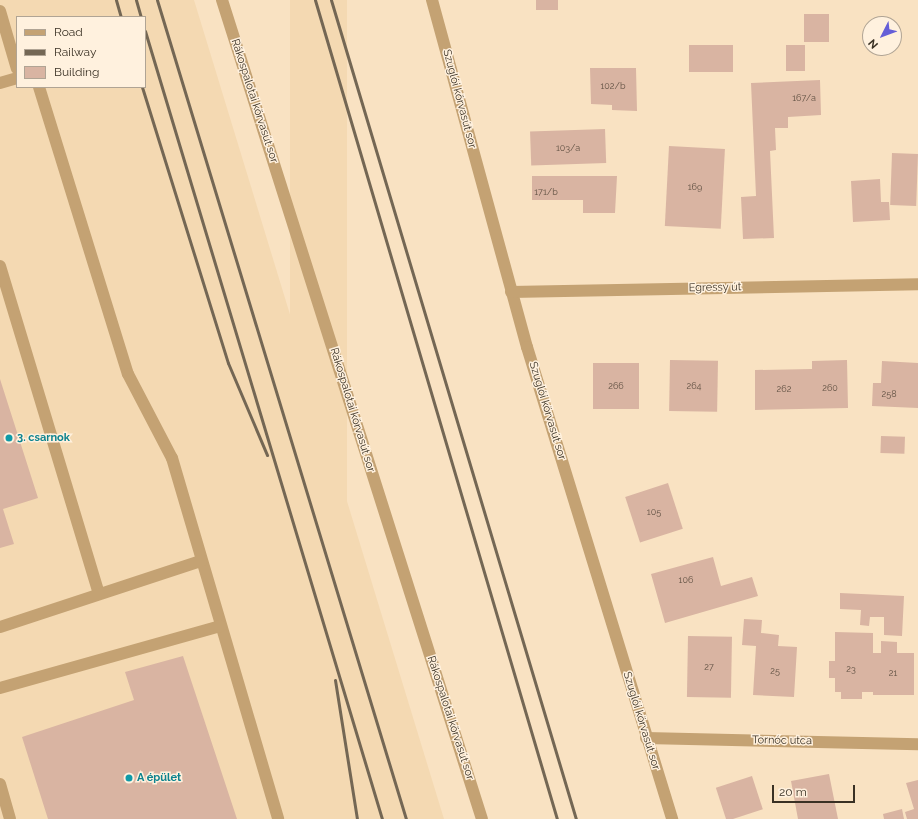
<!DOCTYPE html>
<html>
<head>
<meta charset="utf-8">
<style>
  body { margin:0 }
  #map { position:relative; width:918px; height:819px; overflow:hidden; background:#f9e2c2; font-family:Raleway,sans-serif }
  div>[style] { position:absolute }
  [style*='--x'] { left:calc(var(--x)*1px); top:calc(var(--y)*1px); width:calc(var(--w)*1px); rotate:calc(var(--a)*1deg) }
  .built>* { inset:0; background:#f4d9b2; transform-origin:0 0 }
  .building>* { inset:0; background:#d9b4a2; transform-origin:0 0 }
  .minor>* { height:12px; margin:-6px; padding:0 6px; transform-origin:6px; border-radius:6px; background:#c4a273 }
  .rail>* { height:3px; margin:-1.5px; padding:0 1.5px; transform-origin:1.5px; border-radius:1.5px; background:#746754 }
  .dots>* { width:11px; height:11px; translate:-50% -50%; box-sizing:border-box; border:2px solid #fff1de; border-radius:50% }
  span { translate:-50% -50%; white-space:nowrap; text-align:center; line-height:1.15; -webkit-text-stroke:3px #fff1de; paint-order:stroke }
  .number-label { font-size:9px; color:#625244 }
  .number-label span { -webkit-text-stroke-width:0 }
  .street-label { font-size:11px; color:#3a3124 }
  .culture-label { font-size:11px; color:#0d838f; font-weight:700 }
  .left { translate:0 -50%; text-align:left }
  .legend { position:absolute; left:16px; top:16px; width:130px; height:72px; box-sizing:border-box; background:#fff1de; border:1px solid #b0a494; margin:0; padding:5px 7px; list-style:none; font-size:12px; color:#3a3124 }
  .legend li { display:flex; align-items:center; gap:8px; height:20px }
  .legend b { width:20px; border:1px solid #b0a494 }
  .north { position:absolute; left:862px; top:16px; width:40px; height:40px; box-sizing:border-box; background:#fff1de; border:1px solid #b0a494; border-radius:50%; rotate:228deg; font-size:11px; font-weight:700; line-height:16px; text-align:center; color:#3a3124 }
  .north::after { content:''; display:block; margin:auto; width:14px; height:18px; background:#655ed7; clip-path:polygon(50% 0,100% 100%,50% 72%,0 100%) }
  .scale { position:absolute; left:772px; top:785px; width:83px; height:18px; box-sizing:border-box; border:2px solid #3a3124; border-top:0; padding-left:5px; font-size:12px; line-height:14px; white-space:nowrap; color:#3a3124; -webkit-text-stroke:3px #fff1de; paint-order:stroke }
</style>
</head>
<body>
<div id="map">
  <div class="built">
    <div style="clip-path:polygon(evenodd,0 0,194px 0,444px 819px,0 819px,0 0,17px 17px,145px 17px,145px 87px,17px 87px,17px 17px)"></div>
    <div style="left:290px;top:0;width:57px;height:855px"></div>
  </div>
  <div class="building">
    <div style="left:536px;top:0;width:22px;height:10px"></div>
    <div style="left:804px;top:14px;width:25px;height:28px"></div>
    <div style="left:689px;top:45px;width:44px;height:27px"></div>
    <div style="left:786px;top:45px;width:19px;height:26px"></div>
    <div style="clip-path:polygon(590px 68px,636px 68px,637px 111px,612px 110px,612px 105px,591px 104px)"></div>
    <div style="clip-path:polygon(820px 80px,821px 115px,788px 117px,788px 128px,775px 128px,776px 150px,770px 151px,774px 238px,743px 239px,741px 197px,756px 196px,751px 83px)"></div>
    <div style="left:605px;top:129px;width:34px;height:75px;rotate:88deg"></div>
    <div style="left:669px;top:146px;width:56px;height:80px;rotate:3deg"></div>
    <div style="left:892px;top:153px;width:26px;height:52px;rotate:2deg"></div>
    <div style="clip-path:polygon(532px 176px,617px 176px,615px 213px,583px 213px,583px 200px,532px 200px)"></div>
    <div style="clip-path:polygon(880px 179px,881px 202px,889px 202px,890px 220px,853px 222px,851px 181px)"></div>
    <div style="left:670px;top:360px;width:48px;height:51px;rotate:1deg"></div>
    <div style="clip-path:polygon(847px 360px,848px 408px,755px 410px,755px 370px,812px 369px,812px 361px)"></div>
    <div style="clip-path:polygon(882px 361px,918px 363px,918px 408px,872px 406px,873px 383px,881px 383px)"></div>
    <div style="left:593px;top:363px;width:46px;height:46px"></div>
    <div style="clip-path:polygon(0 379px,38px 498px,3px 509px,14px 544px,0 548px)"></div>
    <div style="left:881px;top:436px;width:24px;height:17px;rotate:2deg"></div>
    <div style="left:668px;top:483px;width:48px;height:45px;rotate:72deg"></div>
    <div style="clip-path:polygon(713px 557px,721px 586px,752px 577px,758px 596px,665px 623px,651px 574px)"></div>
    <div style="clip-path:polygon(840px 593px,904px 596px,902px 636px,884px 635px,884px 617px,870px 617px,869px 626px,860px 625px,861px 610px,840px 609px)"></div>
    <div style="clip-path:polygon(744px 619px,762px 620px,761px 633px,779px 635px,778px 646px,797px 647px,794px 697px,753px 695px,756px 646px,742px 645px)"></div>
    <div style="clip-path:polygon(835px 632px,873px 633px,873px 653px,881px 653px,881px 641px,897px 642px,897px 653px,914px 653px,914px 695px,873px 695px,873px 692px,862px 692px,862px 699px,841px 699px,841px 692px,835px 692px,835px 678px,829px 678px,829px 661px,835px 661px)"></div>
    <div style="left:688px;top:636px;width:44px;height:61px;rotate:1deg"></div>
    <div style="clip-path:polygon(183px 656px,237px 819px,48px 819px,22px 737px,134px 700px,125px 672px)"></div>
    <div style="clip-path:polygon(829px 774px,838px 819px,798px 819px,791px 781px)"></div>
    <div style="left:752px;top:776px;width:35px;height:38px;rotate:72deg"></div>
    <div style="clip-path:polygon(918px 780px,918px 819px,907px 819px,905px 812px,914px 809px,906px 783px)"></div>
    <div style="clip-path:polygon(902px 809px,904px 819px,884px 819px,883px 814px)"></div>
  </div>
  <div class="minor">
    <div style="--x:222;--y:0;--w:859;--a:72.39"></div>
    <div style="--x:432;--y:0;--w:360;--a:74.7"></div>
    <div style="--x:527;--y:347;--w:494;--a:72.9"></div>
    <div style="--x:0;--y:11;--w:60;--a:73.7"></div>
    <div style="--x:0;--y:83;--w:18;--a:-16"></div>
    <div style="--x:39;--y:87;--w:300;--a:72.8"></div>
    <div style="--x:128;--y:374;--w:95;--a:62.4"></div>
    <div style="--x:172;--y:458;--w:376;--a:73.6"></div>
    <div style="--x:0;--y:266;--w:342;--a:73.2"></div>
    <div style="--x:511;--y:292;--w:407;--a:-1.1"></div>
    <div style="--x:0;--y:627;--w:212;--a:-18.2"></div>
    <div style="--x:0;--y:688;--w:229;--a:-15.7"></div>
    <div style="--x:646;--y:738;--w:272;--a:1.3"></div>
    <div style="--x:0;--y:784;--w:36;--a:74"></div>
  </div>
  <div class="rail">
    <div style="--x:116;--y:0;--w:18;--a:74"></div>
    <div style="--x:136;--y:0;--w:18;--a:74"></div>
    <div style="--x:157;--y:0;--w:856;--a:73.09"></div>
    <div style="--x:315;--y:0;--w:854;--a:73.54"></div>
    <div style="--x:331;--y:0;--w:855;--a:73.35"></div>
    <div style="--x:145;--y:31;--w:823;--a:73.26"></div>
    <div style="--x:142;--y:87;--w:289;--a:72.7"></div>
    <div style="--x:228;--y:363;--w:100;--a:67"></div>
    <div style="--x:335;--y:680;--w:141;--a:81"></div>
  </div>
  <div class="dots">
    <div style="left:9px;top:438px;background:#0f9aa8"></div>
    <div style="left:129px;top:778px;background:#0f9aa8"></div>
  </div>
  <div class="number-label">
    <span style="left:613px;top:86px">102/b</span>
    <span style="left:804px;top:98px">167/a</span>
    <span style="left:568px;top:148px">103/a</span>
    <span style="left:695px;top:187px">169</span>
    <span style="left:546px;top:192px">171/b</span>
    <span style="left:616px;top:386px">266</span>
    <span style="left:694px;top:386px">264</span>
    <span style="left:830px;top:388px">260</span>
    <span style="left:784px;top:389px">262</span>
    <span style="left:889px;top:394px">258</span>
    <span style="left:654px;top:512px">105</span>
    <span style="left:686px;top:580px">106</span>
    <span style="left:709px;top:667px">27</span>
    <span style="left:851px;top:669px">23</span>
    <span style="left:775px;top:671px">25</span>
    <span style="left:893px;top:673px">21</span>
  </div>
  <div class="street-label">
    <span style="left:459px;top:99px;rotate:75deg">Szuglói körvasút sor</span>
    <span style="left:254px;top:101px;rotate:72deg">Rákospalotai körvasút sor</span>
    <span style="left:715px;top:288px;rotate:-1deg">Egressy út</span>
    <span style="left:352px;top:410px;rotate:73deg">Rákospalotai körvasút sor</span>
    <span style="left:547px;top:411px;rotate:73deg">Szuglói körvasút sor</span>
    <span style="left:450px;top:718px;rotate:72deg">Rákospalotai körvasút sor</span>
    <span style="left:641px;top:721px;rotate:73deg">Szuglói körvasút sor</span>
    <span style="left:782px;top:741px;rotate:1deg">Tornóc utca</span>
  </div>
  <div class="culture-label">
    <span class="left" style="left:17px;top:438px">3. csarnok</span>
    <span class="left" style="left:137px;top:778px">A épület</span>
  </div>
  <ul class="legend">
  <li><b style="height:5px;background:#c4a273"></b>Road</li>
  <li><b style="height:5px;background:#746754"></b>Railway</li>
  <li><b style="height:11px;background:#d9b4a2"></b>Building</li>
  </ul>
  <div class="north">N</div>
  <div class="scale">20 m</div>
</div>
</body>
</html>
